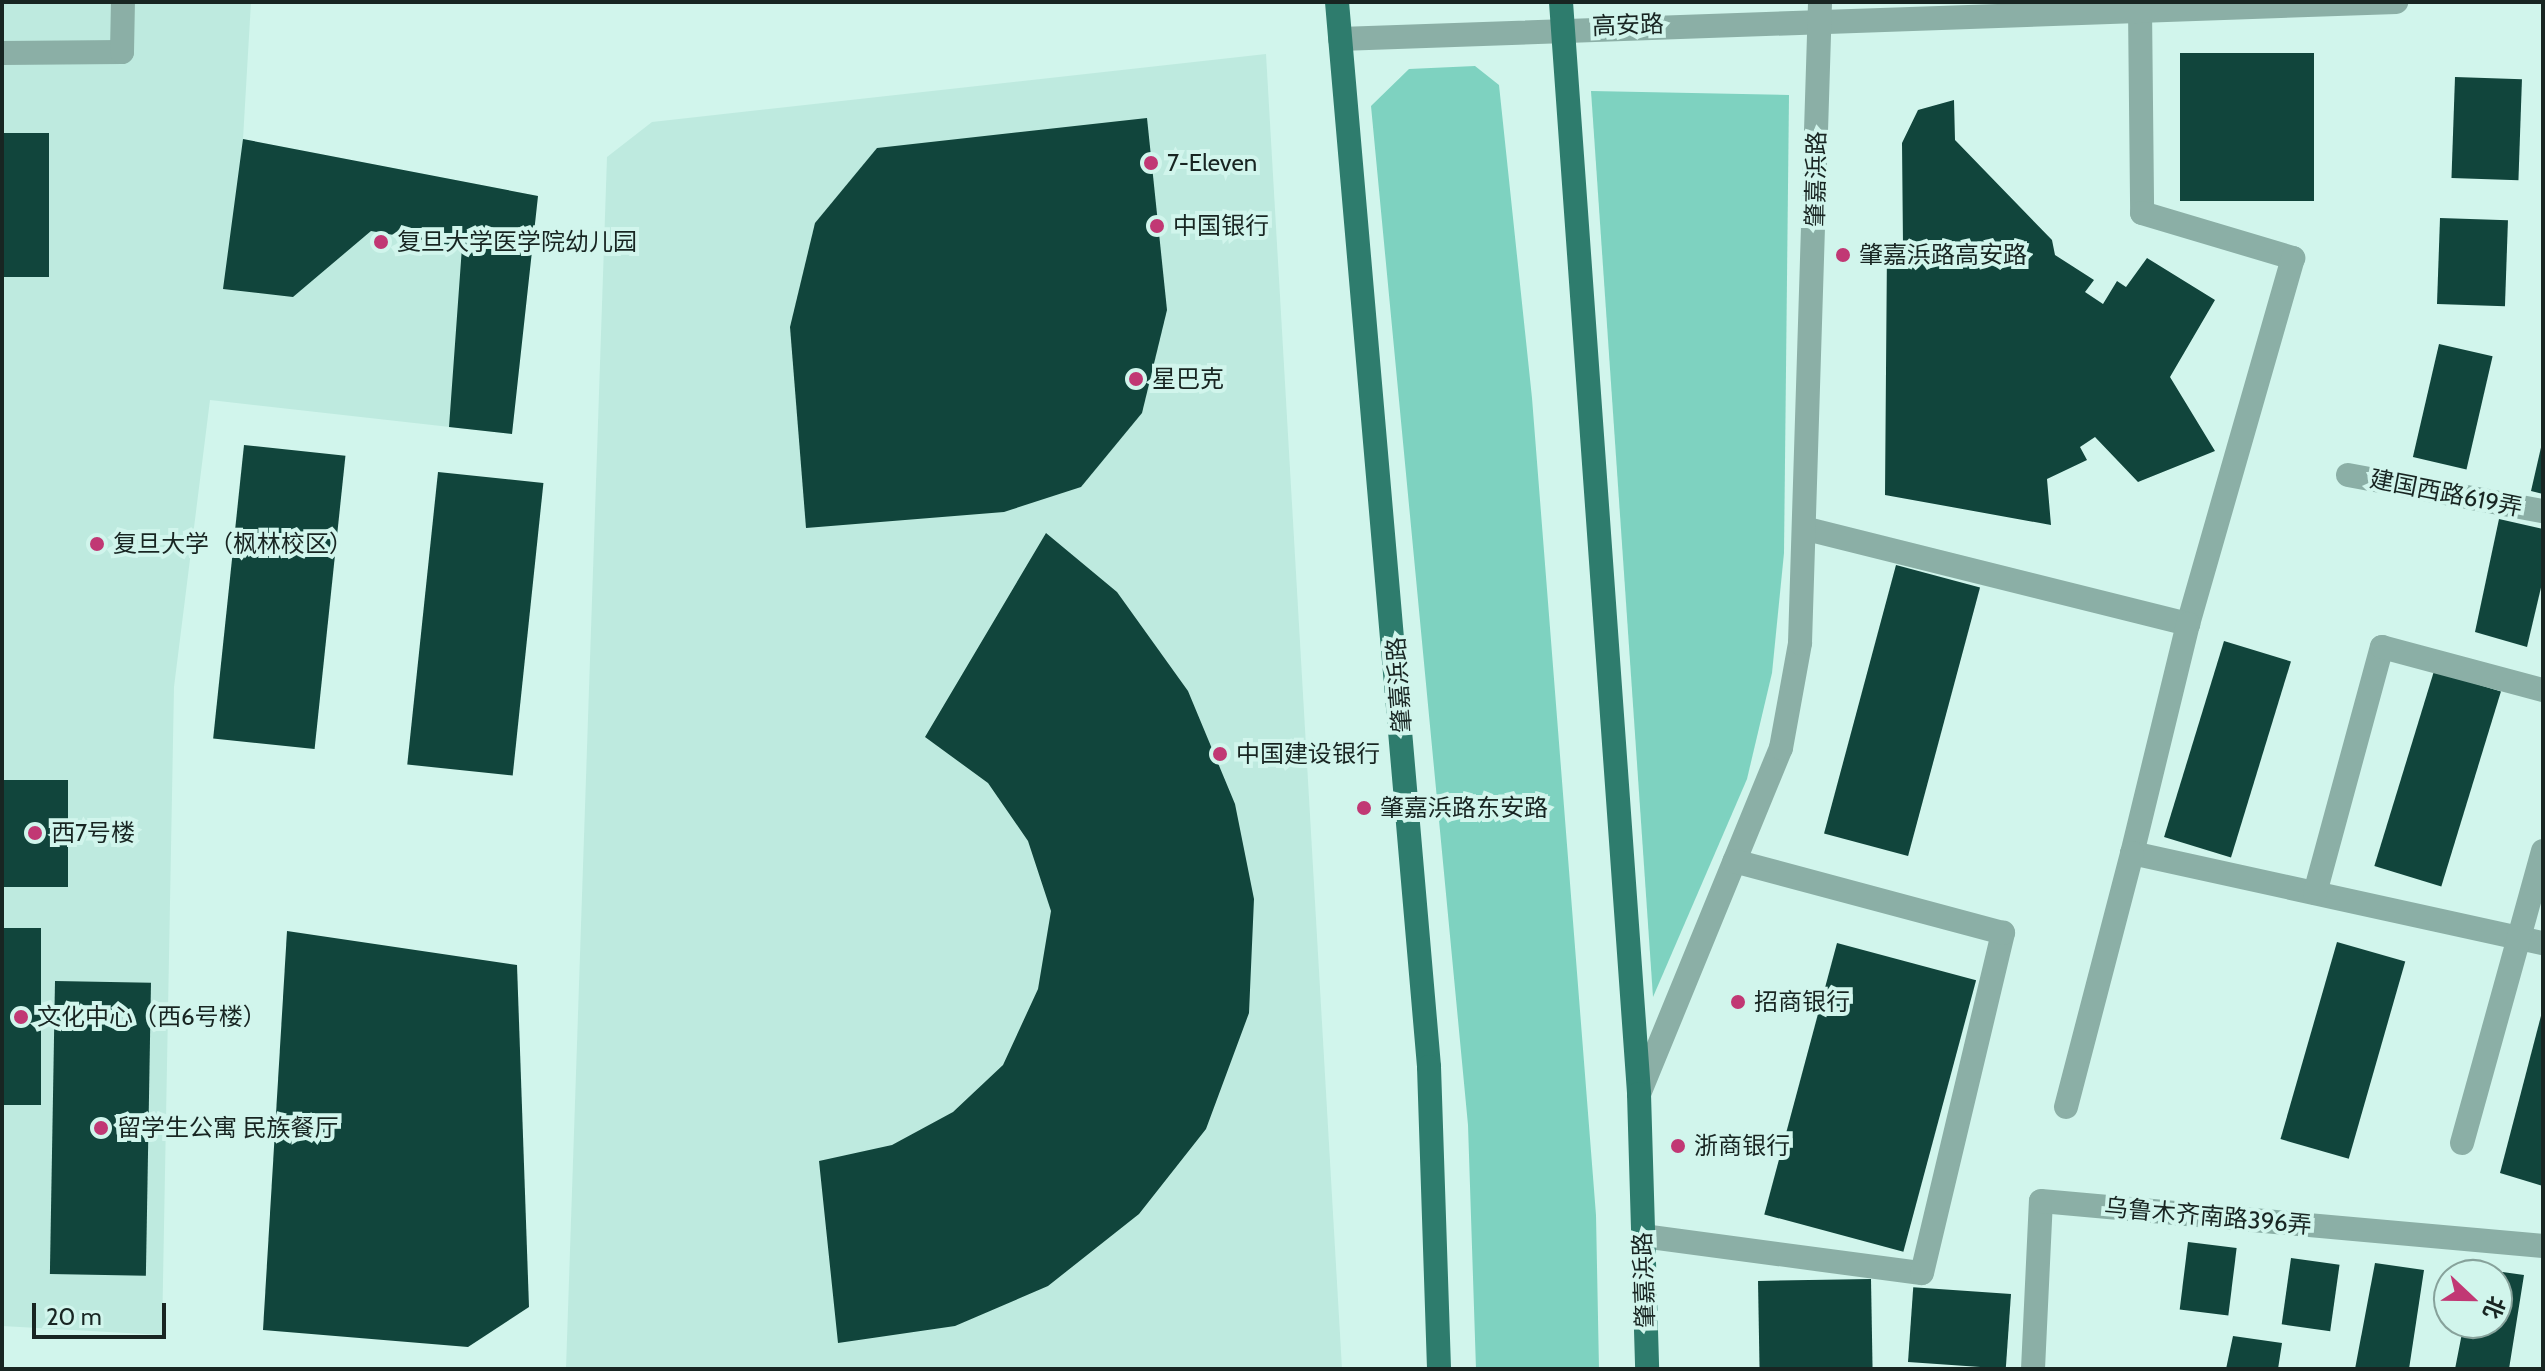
<!DOCTYPE html>
<html>
<head>
<meta charset="utf-8">
<style>
  body { margin:0 }
  #map { position:relative; width:2545px; height:1371px; overflow:hidden; background:#d1f5ec; font-family:Cabin,"Noto Sans SC",sans-serif }
  div>[style] { position:absolute }
  [style*='--x'] { left:calc(var(--x)*1px); top:calc(var(--y)*1px); width:calc(var(--w)*1px); rotate:calc(var(--a)*1deg) }
  .built>* { inset:0; background:#beeadf }
  .green>* { inset:0; background:#7ed2c0 }
  .building>* { inset:0; background:#11453c; transform-origin:0 0 }
  .minor>* { height:24px; margin:-12px; padding:0 12px; transform-origin:12px; border-radius:12px; background:#8bafa6 }
  .major>* { height:24px; margin:-12px; padding:0 12px; transform-origin:12px; border-radius:12px; background:#2e7c6d }
  .dots>* { width:22px; height:22px; translate:-50% -50%; box-sizing:border-box; border:4px solid #d1f5ec; border-radius:50% }
  span { translate:-50% -50%; white-space:nowrap; text-align:center; line-height:1.15; -webkit-text-stroke:8px #d1f5ec; paint-order:stroke }
  .street-label { font-size:24px; color:#182522 }
  .poi-label { font-size:24px; color:#182522 }
  .left { translate:0 -50%; text-align:left }
  .frame { position:absolute; inset:0; border:4px solid #182522; pointer-events:none }
  .north { position:absolute; left:2433px; top:1259px; width:80px; height:80px; box-sizing:border-box; background:#d1f5ec; border:2px solid #87a29b; border-radius:50%; rotate:112deg; font-size:22px; font-weight:700; line-height:32px; text-align:center; color:#182522 }
  .north::after { content:''; display:block; margin:auto; width:28px; height:36px; background:#c13874; clip-path:polygon(50% 0,100% 100%,50% 72%,0 100%) }
  .scale { position:absolute; left:32px; top:1303px; width:134px; height:36px; box-sizing:border-box; border:4px solid #182522; border-top:0; padding-left:10px; font-size:24px; line-height:28px; white-space:nowrap; color:#182522; -webkit-text-stroke:6px #d1f5ec; paint-order:stroke }
</style>
</head>
<body>
<div id="map">
  <div class="built">
    <div style="clip-path:polygon(2px 2px,251px 2px,243px 139px,538px 196px,512px 434px,210px 400px,174px 687px,162px 1335px,2px 1326px)"></div>
    <div style="clip-path:polygon(1266px 54px,1342px 1369px,566px 1369px,607px 157px,652px 122px)"></div>
  </div>
  <div class="green">
    <div style="clip-path:polygon(1475px 66px,1499px 85px,1532px 398px,1596px 1215px,1599px 1369px,1476px 1369px,1468px 1125px,1371px 106px,1409px 69px)"></div>
    <div style="clip-path:polygon(1591px 91px,1789px 95px,1784px 553px,1772px 673px,1747px 779px,1653px 997px)"></div>
  </div>
  <div class="building">
    <div style="left:2314px;top:53px;width:148px;height:134px;rotate:90deg"></div>
    <div style="left:2455px;top:77px;width:67px;height:101px;rotate:2deg"></div>
    <div style="clip-path:polygon(1954px 100px,1955px 140px,2052px 240px,2055px 255px,2094px 280px,2085px 292px,2103px 304px,2117px 281px,2126px 287px,2147px 258px,2215px 300px,2170px 377px,2215px 451px,2138px 482px,2095px 437px,2080px 447px,2087px 460px,2047px 479px,2051px 525px,1885px 495px,1887px 247px,1903px 246px,1902px 143px,1918px 110px)"></div>
    <div style="clip-path:polygon(1147px 118px,1167px 310px,1142px 413px,1081px 487px,1004px 512px,806px 528px,790px 327px,815px 223px,877px 148px)"></div>
    <div style="left:2px;top:133px;width:47px;height:144px"></div>
    <div style="clip-path:polygon(243px 139px,538px 196px,512px 434px,449px 427px,462px 247px,371px 231px,293px 297px,223px 289px)"></div>
    <div style="left:2440px;top:218px;width:68px;height:86px;rotate:2deg"></div>
    <div style="left:2439px;top:344px;width:55px;height:116px;rotate:13deg"></div>
    <div style="clip-path:polygon(2542px 443px,2543px 443px,2543px 494px,2531px 491px)"></div>
    <div style="left:244px;top:445px;width:102px;height:295px;rotate:6deg"></div>
    <div style="left:438px;top:472px;width:106px;height:294px;rotate:6deg"></div>
    <div style="clip-path:polygon(2499px 519px,2543px 529px,2543px 579px,2527px 647px,2475px 632px)"></div>
    <div style="clip-path:polygon(1046px 533px,1117px 592px,1188px 691px,1235px 804px,1254px 899px,1249px 1013px,1206px 1129px,1139px 1214px,1048px 1286px,955px 1326px,838px 1343px,819px 1161px,892px 1145px,953px 1112px,1003px 1065px,1038px 989px,1051px 911px,1028px 841px,988px 783px,925px 737px)"></div>
    <div style="left:1896px;top:565px;width:87px;height:278px;rotate:15deg"></div>
    <div style="left:2224px;top:641px;width:70px;height:205px;rotate:17deg"></div>
    <div style="left:2434px;top:671px;width:70px;height:204px;rotate:17deg"></div>
    <div style="left:2px;top:780px;width:66px;height:107px"></div>
    <div style="left:2px;top:928px;width:39px;height:177px"></div>
    <div style="clip-path:polygon(287px 931px,517px 965px,529px 1307px,468px 1347px,263px 1330px)"></div>
    <div style="left:2337px;top:942px;width:71px;height:205px;rotate:16deg"></div>
    <div style="left:1837px;top:943px;width:144px;height:281px;rotate:15deg"></div>
    <div style="left:55px;top:981px;width:96px;height:293px;rotate:1deg"></div>
    <div style="clip-path:polygon(2542px 1012px,2543px 1012px,2543px 1186px,2500px 1173px)"></div>
    <div style="left:2188px;top:1242px;width:49px;height:68px;rotate:7deg"></div>
    <div style="left:2291px;top:1258px;width:49px;height:67px;rotate:8deg"></div>
    <div style="clip-path:polygon(2375px 1263px,2424px 1270px,2409px 1369px,2355px 1369px)"></div>
    <div style="clip-path:polygon(2474px 1268px,2524px 1275px,2509px 1369px,2455px 1369px,2464px 1323px,2497px 1323px,2497px 1275px,2473px 1275px)"></div>
    <div style="left:1871px;top:1279px;width:90px;height:113px;rotate:89deg"></div>
    <div style="left:2011px;top:1294px;width:75px;height:98px;rotate:94deg"></div>
    <div style="clip-path:polygon(2233px 1336px,2282px 1343px,2278px 1369px,2226px 1369px)"></div>
  </div>
  <div class="minor">
    <div style="--x:2140;--y:8;--w:205;--a:89.4"></div>
    <div style="--x:2142;--y:213;--w:158;--a:16.6"></div>
    <div style="--x:2293;--y:258;--w:381;--a:106"></div>
    <div style="--x:1340;--y:39;--w:1057;--a:-2.01"></div>
    <div style="--x:2;--y:53;--w:120;--a:-0.5"></div>
    <div style="--x:122;--y:52;--w:50;--a:-88.9"></div>
    <div style="--x:2348;--y:475;--w:198;--a:10.5"></div>
    <div style="--x:1807;--y:529;--w:393;--a:14"></div>
    <div style="--x:2188;--y:624;--w:236;--a:103.7"></div>
    <div style="--x:2132;--y:853;--w:421;--a:12.4"></div>
    <div style="--x:2315;--y:893;--w:255;--a:-74.8"></div>
    <div style="--x:2382;--y:647;--w:167;--a:15"></div>
    <div style="--x:1639;--y:1094;--w:374;--a:-67.7"></div>
    <div style="--x:1781;--y:748;--w:107;--a:-79.7"></div>
    <div style="--x:1800;--y:643;--w:641;--a:-88.21"></div>
    <div style="--x:2066;--y:1107;--w:262;--a:-75.4"></div>
    <div style="--x:2462;--y:1143;--w:303;--a:-74.5"></div>
    <div style="--x:1643;--y:1236;--w:281;--a:7.6"></div>
    <div style="--x:1922;--y:1273;--w:350;--a:-76.6"></div>
    <div style="--x:2003;--y:933;--w:278;--a:-165"></div>
    <div style="--x:2033;--y:1369;--w:168;--a:-87.3"></div>
    <div style="--x:2041;--y:1201;--w:504;--a:5.12"></div>
  </div>
  <div class="major">
    <div style="--x:1337;--y:2;--w:1069;--a:85.06"></div>
    <div style="--x:1429;--y:1067;--w:302;--a:88.1"></div>
    <div style="--x:1561;--y:2;--w:1095;--a:85.91"></div>
    <div style="--x:1639;--y:1094;--w:275;--a:88.3"></div>
  </div>
  <div class="dots">
    <div style="left:1151px;top:163px;background:#c13874"></div>
    <div style="left:1157px;top:226px;background:#c13874"></div>
    <div style="left:381px;top:242px;background:#c13874"></div>
    <div style="left:1843px;top:255px;background:#c13874"></div>
    <div style="left:1136px;top:379px;background:#c13874"></div>
    <div style="left:97px;top:544px;background:#c13874"></div>
    <div style="left:1220px;top:754px;background:#c13874"></div>
    <div style="left:1364px;top:808px;background:#c13874"></div>
    <div style="left:35px;top:833px;background:#c13874"></div>
    <div style="left:1738px;top:1002px;background:#c13874"></div>
    <div style="left:21px;top:1017px;background:#c13874"></div>
    <div style="left:101px;top:1128px;background:#c13874"></div>
    <div style="left:1678px;top:1146px;background:#c13874"></div>
  </div>
  <div class="street-label">
    <span style="left:1628px;top:25px;rotate:-2deg">高安路</span>
    <span style="left:1816px;top:179px;rotate:-89deg">肇嘉浜路</span>
    <span style="left:2446px;top:493px;rotate:11deg">建国西路619弄</span>
    <span style="left:1399px;top:685px;rotate:-94deg">肇嘉浜路</span>
    <span style="left:2208px;top:1216px;rotate:5deg">乌鲁木齐南路396弄</span>
    <span style="left:1644px;top:1280px;rotate:-92deg">肇嘉浜路</span>
  </div>
  <div class="poi-label">
    <span class="left" style="left:1167px;top:163px">7-Eleven</span>
    <span class="left" style="left:1173px;top:226px">中国银行</span>
    <span class="left" style="left:397px;top:242px">复旦大学医学院幼儿园</span>
    <span class="left" style="left:1859px;top:255px">肇嘉浜路高安路</span>
    <span class="left" style="left:1152px;top:379px">星巴克</span>
    <span class="left" style="left:113px;top:544px">复旦大学（枫林校区）</span>
    <span class="left" style="left:1236px;top:754px">中国建设银行</span>
    <span class="left" style="left:1380px;top:808px">肇嘉浜路东安路</span>
    <span class="left" style="left:51px;top:833px">西7号楼</span>
    <span class="left" style="left:1754px;top:1002px">招商银行</span>
    <span class="left" style="left:37px;top:1017px">文化中心（西6号楼）</span>
    <span class="left" style="left:117px;top:1128px">留学生公寓 民族餐厅</span>
    <span class="left" style="left:1694px;top:1146px">浙商银行</span>
  </div>
  <div class="frame"></div>
  <div class="north">北</div>
  <div class="scale">20 m</div>
</div>
</body>
</html>
